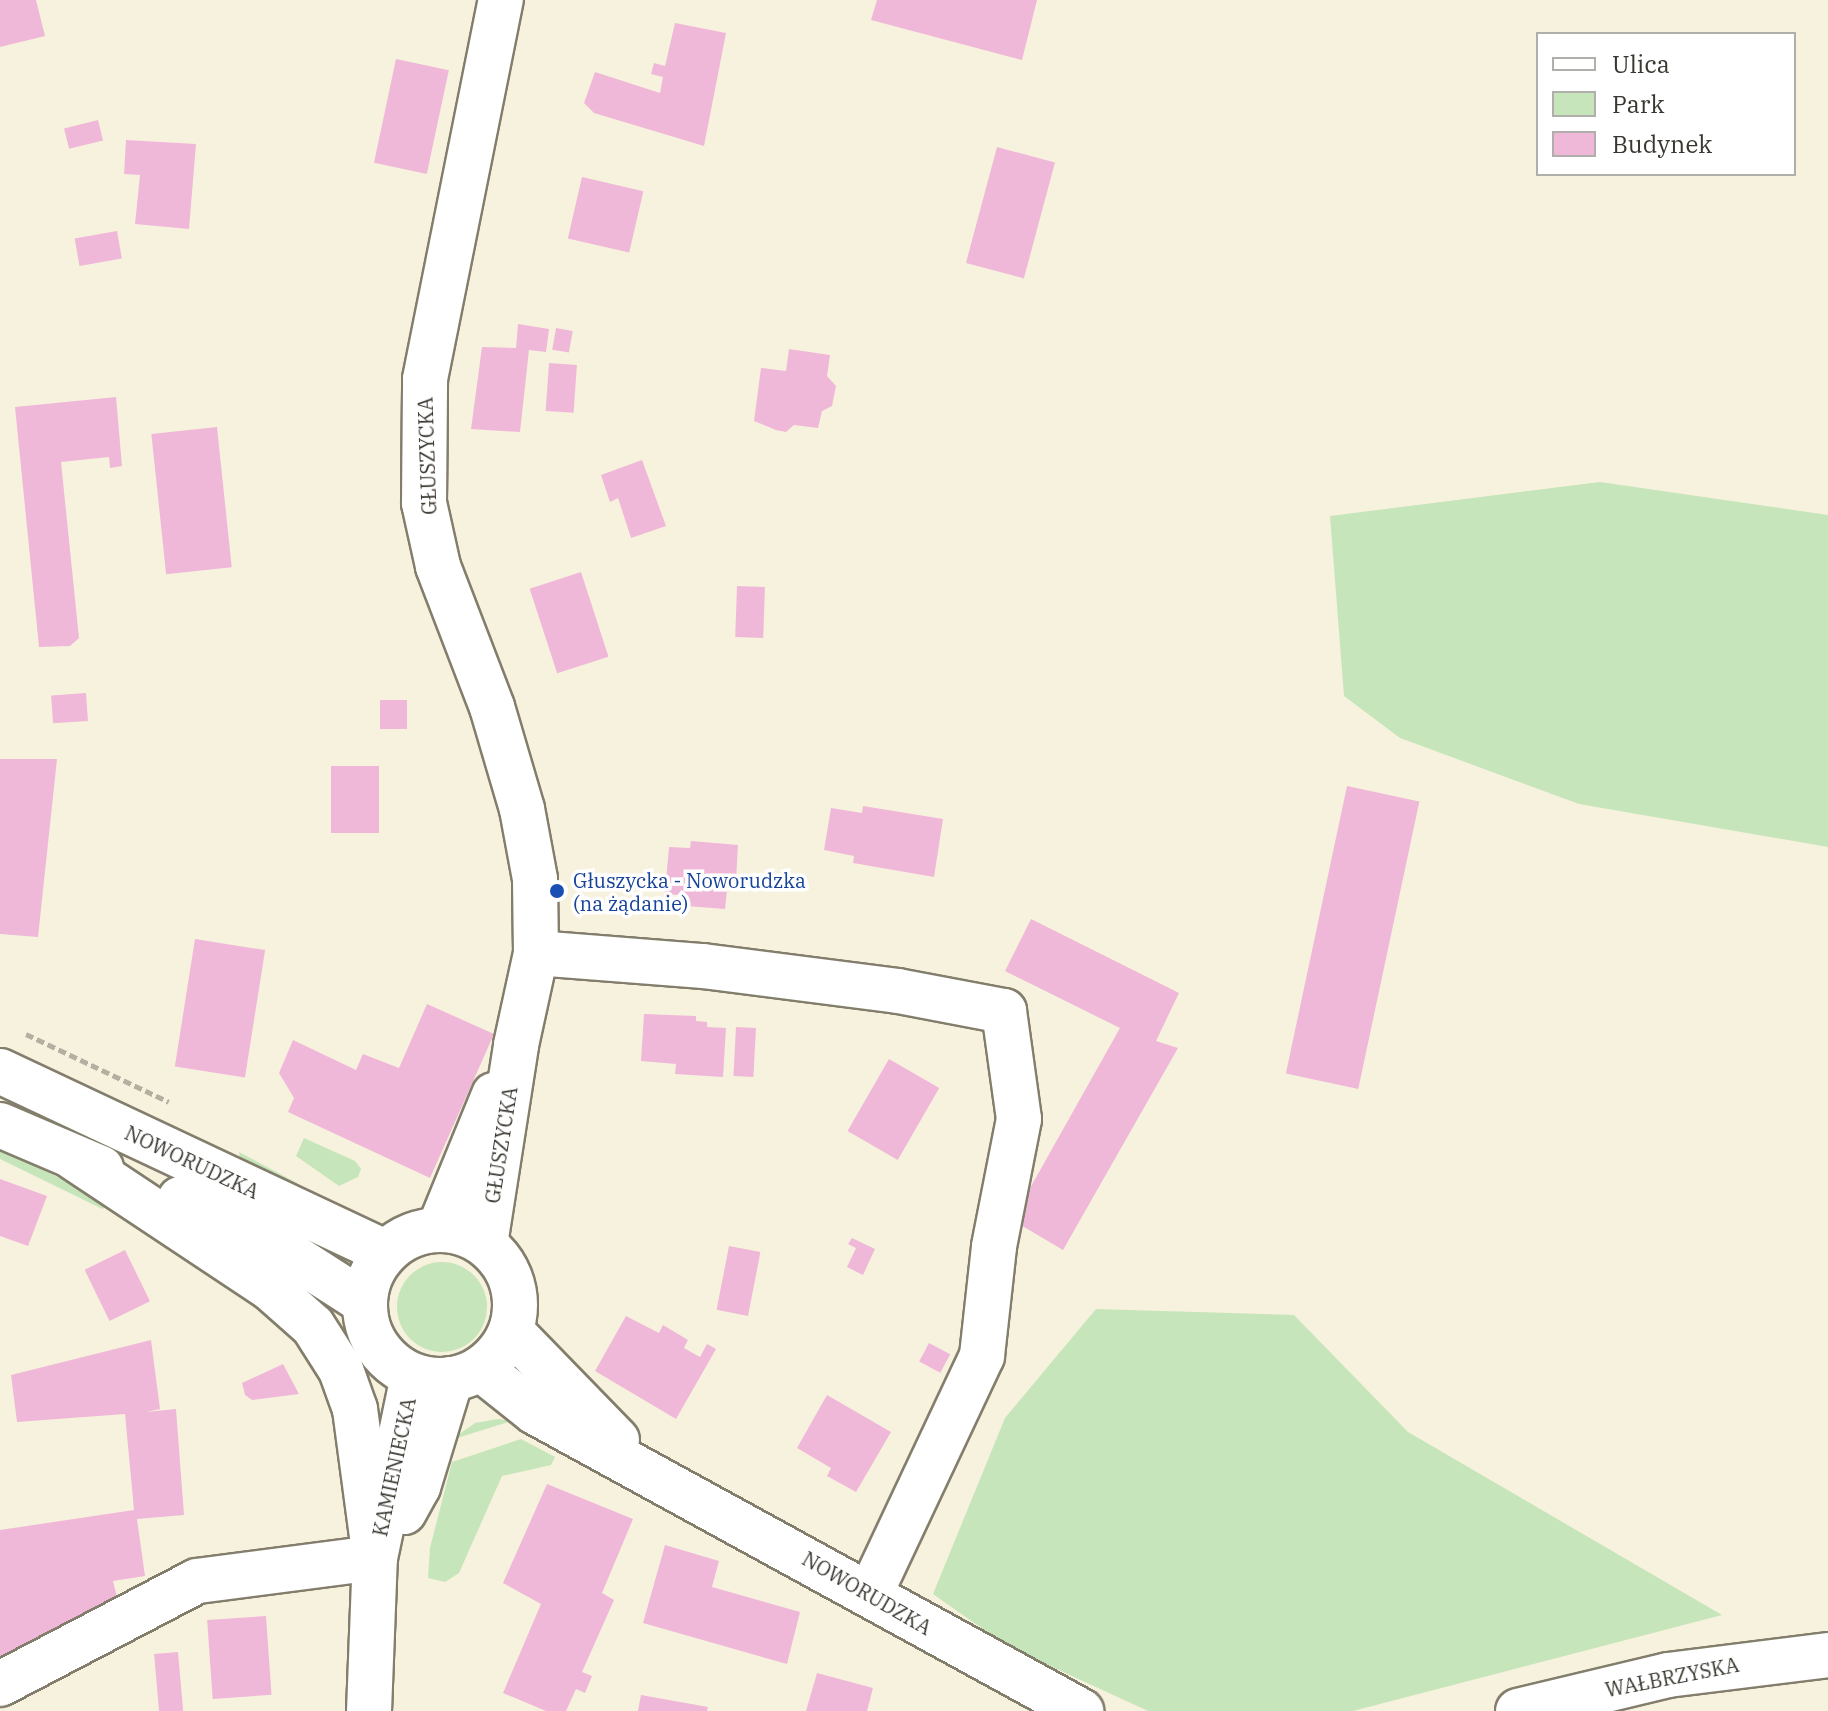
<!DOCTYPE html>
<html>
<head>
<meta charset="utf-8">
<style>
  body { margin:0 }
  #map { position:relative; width:1828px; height:1711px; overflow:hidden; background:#f7f2de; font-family:"IBM Plex Serif",serif }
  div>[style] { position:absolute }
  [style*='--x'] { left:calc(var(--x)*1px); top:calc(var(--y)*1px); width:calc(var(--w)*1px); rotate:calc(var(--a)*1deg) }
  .green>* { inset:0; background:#c7e5ba; transform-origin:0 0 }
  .round { border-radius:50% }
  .building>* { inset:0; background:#f0b8d8; transform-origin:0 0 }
  .path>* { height:5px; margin-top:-2.5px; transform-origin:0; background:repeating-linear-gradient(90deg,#b4b0a1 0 8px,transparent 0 12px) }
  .roads { filter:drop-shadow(2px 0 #837e6c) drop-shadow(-2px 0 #837e6c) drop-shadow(0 2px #837e6c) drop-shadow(0 -2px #837e6c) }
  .minor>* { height:44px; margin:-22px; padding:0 22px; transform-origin:22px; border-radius:22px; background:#fff }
  .major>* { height:44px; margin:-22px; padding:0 22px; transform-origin:22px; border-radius:22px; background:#fff }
  .major>.ring { margin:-22px; padding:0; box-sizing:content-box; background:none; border:44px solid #fff; border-radius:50% }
  .dots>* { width:22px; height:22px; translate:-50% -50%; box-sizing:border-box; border:4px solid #fff; border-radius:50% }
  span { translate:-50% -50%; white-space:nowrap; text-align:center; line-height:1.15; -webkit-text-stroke:7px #fff; paint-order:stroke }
  .street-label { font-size:20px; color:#39372f }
  .transit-label { font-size:20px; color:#164399 }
  .left { translate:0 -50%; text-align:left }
  .legend { position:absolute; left:1536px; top:32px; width:260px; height:144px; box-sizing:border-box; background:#fff; border:2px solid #b0afac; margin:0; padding:10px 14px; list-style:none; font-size:24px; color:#39372f }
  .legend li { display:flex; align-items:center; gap:16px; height:40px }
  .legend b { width:40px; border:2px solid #b0afac }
</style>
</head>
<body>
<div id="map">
  <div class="green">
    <div style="clip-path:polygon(1600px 482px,1828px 515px,1828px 847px,1579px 804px,1400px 738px,1344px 696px,1330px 516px)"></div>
    <div style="clip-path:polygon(304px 1138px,355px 1161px,361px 1169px,358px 1177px,339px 1186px,296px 1156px)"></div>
    <div style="left:0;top:1149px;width:119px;height:9px;rotate:26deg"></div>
    <div style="clip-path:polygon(239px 1152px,297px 1183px,307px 1194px,241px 1164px)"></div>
    <div class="round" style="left:397px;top:1262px;width:90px;height:90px"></div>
    <div style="clip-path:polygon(1096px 1309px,1294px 1315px,1408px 1432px,1722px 1615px,1353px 1711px,1148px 1711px,1007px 1646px,933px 1594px,1005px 1418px)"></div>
    <div style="clip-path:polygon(498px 1419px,512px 1421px,451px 1440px,475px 1423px)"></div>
    <div style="clip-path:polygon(521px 1439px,555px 1457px,551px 1465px,502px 1476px,459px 1573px,445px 1582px,428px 1578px,430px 1548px,452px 1462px)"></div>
  </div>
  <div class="building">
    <div style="clip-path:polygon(0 0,36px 0,45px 36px,0 47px)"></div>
    <div style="clip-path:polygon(877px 0,1037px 0,1022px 60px,871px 20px)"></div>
    <div style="clip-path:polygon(675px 23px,726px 33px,704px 146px,594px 113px,584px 103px,595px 72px,660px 93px,663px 77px,651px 74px,654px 63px,665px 66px)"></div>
    <div style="left:396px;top:59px;width:54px;height:106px;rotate:12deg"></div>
    <div style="left:98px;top:120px;width:21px;height:35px;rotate:76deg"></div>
    <div style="clip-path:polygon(126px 140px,196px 144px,189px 229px,135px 224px,140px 175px,124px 174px)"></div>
    <div style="left:997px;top:147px;width:60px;height:120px;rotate:15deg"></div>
    <div style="left:582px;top:177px;width:63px;height:63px;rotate:13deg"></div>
    <div style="left:117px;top:231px;width:28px;height:43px;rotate:80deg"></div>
    <div style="clip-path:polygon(518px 324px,549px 329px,546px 352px,529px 350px,520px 432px,471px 429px,482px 347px,516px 348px)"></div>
    <div style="left:556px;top:328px;width:17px;height:22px;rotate:10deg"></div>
    <div style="clip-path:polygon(789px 349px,830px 355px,827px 376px,836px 386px,832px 406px,822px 411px,818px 428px,794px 425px,786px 432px,776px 430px,754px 421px,761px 368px,786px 371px)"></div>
    <div style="left:549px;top:363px;width:28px;height:48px;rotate:4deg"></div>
    <div style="clip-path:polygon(116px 397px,122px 466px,110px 468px,109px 457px,61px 462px,79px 638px,70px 646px,39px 647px,15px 407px)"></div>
    <div style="left:217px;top:427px;width:141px;height:66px;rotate:84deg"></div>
    <div style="clip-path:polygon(642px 460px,666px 526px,631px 538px,618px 498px,610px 502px,601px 475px)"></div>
    <div style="left:581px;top:572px;width:89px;height:54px;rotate:72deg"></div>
    <div style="left:737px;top:586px;width:28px;height:51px;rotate:2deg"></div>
    <div style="left:86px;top:693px;width:28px;height:35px;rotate:86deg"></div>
    <div style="left:380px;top:700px;width:27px;height:29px"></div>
    <div style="clip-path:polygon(0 759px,57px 759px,38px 937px,0 934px)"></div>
    <div style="left:331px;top:766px;width:48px;height:67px"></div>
    <div style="left:1347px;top:786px;width:74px;height:294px;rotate:12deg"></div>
    <div style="clip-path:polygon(863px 806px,943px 819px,934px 877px,853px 863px,854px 856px,824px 850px,831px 808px,862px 813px)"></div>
    <div style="clip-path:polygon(691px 841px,738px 845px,736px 881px,728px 881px,725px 909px,686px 906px,687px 896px,668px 894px,664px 904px,669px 847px,690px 848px)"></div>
    <div style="clip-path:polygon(1031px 919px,1179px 993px,1156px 1041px,1178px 1048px,1063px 1250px,1012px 1220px,1120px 1028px,1005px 971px)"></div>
    <div style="left:195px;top:939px;width:71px;height:129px;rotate:9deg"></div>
    <div style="clip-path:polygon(427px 1004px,494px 1034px,430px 1178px,288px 1112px,294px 1098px,279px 1073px,293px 1040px,356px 1070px,363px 1054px,399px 1068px)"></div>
    <div style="clip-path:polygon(644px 1014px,696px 1016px,696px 1021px,707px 1022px,707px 1027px,726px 1028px,723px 1077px,675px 1074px,676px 1064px,641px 1061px)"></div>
    <div style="left:736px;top:1027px;width:20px;height:49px;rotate:3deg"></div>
    <div style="left:889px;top:1059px;width:58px;height:83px;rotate:30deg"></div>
    <div style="clip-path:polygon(0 1179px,47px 1196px,28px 1246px,0 1236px)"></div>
    <div style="clip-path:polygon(852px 1238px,875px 1249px,863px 1275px,847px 1267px,856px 1248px,848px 1244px)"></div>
    <div style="left:729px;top:1246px;width:32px;height:65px;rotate:11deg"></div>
    <div style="left:125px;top:1250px;width:57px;height:45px;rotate:64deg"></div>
    <div style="clip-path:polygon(626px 1316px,659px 1333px,663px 1325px,688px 1340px,684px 1348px,700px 1357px,707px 1344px,716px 1349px,676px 1419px,595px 1371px)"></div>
    <div style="clip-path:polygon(151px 1340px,160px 1409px,146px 1412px,176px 1409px,184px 1515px,137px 1519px,145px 1576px,113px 1581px,119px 1605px,0 1666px,0 1530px,134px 1510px,125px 1414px,17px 1422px,11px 1375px)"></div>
    <div style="left:929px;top:1343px;width:24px;height:21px;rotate:28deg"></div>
    <div style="clip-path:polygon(283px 1364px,299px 1394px,252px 1400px,245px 1395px,242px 1383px)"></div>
    <div style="clip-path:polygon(827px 1395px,891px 1432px,856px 1492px,827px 1476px,831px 1468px,797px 1448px)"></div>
    <div style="clip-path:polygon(547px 1484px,633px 1519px,602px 1593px,614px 1600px,582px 1672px,592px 1676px,585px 1693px,576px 1689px,566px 1711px,546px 1711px,503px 1693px,541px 1604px,503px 1583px)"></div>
    <div style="clip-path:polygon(665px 1545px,719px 1561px,712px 1587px,800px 1612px,787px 1664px,643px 1623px)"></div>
    <div style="left:266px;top:1616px;width:79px;height:59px;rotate:86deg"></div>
    <div style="left:178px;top:1652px;width:59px;height:24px;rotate:85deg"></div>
    <div style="clip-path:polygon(817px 1673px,873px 1688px,867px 1711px,806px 1711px)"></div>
    <div style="clip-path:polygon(641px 1695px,708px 1707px,707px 1711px,638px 1711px)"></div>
  </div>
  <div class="path">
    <div style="--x:26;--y:1034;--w:158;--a:25.4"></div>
  </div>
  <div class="roads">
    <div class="minor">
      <div style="--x:536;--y:953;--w:168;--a:4.5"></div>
      <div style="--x:703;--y:966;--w:197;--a:7.3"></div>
      <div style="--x:898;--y:991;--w:108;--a:10.7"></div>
      <div style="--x:1004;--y:1011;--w:109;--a:82.1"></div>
      <div style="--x:1019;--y:1119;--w:130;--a:101.1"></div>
      <div style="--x:994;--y:1247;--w:110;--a:96.3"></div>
      <div style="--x:982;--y:1356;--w:261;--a:115.2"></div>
      <div style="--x:439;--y:1229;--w:145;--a:-67.7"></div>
      <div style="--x:485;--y:1244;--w:201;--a:-81.1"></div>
      <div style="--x:516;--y:1045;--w:94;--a:-77.7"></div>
      <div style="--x:536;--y:953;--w:74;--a:-90.8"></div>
      <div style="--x:535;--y:879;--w:71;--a:-100.5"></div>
      <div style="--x:522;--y:809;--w:106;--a:-106.4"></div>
      <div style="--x:492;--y:707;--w:151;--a:-111"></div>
      <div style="--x:438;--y:566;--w:65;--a:-102.5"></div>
      <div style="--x:424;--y:503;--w:124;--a:-89.5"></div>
      <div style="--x:425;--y:379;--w:387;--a:-78.7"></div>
      <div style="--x:511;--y:1331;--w:152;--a:45.8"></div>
      <div style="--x:481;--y:1369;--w:69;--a:38.5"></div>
      <div style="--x:535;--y:1412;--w:623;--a:28.71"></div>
      <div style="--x:0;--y:1684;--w:222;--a:-27.6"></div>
      <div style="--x:197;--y:1581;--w:179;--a:-7.4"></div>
      <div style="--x:1518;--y:1711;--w:154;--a:-13.5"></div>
      <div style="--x:1668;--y:1675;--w:161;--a:-7.1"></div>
    </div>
    <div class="major">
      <div style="--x:0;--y:1071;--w:425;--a:25.2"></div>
      <div style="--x:0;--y:1125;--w:110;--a:23.1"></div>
      <div style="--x:74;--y:1158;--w:235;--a:33.6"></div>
      <div style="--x:270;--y:1288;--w:57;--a:41.5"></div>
      <div style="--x:313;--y:1326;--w:52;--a:57.5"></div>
      <div style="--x:341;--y:1370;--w:41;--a:70.3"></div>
      <div style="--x:355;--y:1409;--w:150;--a:82.4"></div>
      <div style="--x:180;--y:1199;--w:128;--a:27"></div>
      <div style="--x:294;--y:1257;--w:83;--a:32.7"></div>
      <div class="ring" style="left:365px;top:1230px;width:106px;height:106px"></div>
      <div style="--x:404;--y:1512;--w:29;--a:-61"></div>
      <div style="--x:418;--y:1487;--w:113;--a:-73"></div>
      <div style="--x:369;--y:1711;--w:153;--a:-87.8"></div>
      <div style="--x:375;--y:1558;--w:186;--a:-78.2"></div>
    </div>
  </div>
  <div class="dots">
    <div style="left:557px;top:891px;background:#1a4fb4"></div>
  </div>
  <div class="street-label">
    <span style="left:427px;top:456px;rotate:-92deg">GŁUSZYCKA</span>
    <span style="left:501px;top:1145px;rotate:-81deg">GŁUSZYCKA</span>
    <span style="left:192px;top:1162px;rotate:25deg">NOWORUDZKA</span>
    <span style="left:394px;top:1467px;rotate:-78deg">KAMIENIECKA</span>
    <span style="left:867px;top:1593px;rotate:30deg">NOWORUDZKA</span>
    <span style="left:1672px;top:1677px;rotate:-11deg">WAŁBRZYSKA</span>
  </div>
  <div class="transit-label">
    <span class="left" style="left:573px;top:892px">Głuszycka - Noworudzka<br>(na żądanie)</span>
  </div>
  <ul class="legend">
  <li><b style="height:10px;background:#fff"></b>Ulica</li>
  <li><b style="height:22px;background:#c7e5ba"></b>Park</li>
  <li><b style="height:22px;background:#f0b8d8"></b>Budynek</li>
  </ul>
</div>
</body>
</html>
